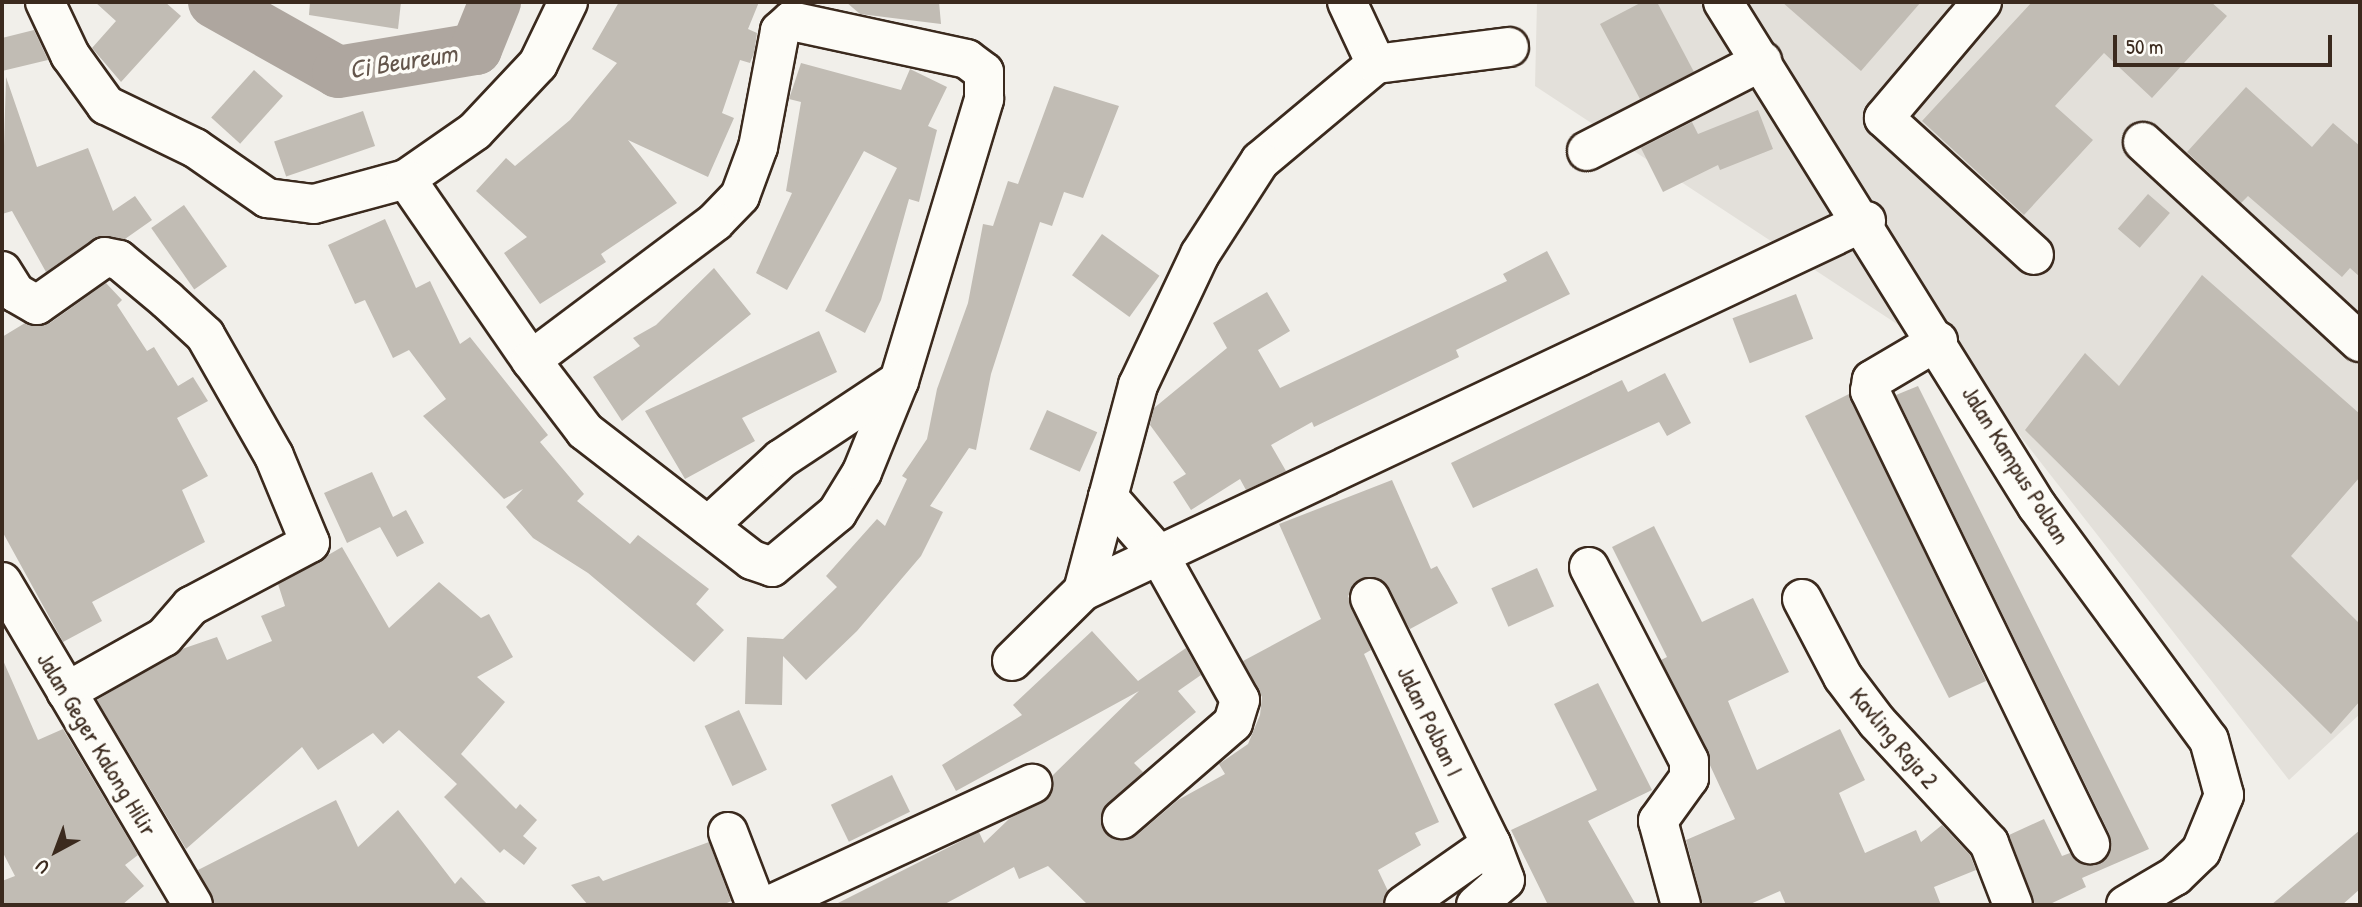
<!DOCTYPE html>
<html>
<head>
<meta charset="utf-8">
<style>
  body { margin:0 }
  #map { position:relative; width:2362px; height:907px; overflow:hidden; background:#f1efea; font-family:"Patrick Hand",sans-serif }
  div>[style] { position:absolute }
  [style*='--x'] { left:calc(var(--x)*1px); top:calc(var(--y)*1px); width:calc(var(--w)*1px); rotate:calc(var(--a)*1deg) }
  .built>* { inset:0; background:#e3e0da }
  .river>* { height:52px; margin:-26px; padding:0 26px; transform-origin:26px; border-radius:26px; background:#aea69f }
  .building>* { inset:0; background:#c1bcb4; transform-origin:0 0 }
  .roads { filter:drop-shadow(2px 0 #3b2a1e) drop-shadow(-2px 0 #3b2a1e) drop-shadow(0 2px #3b2a1e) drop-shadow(0 -2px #3b2a1e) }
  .minor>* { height:38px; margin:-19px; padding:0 19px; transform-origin:19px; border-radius:19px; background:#fdfcf7 }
  .major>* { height:38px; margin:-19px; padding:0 19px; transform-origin:19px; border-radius:19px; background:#fdfcf7 }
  span { translate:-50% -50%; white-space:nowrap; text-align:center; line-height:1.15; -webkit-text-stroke:7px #fdfcf7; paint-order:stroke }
  .street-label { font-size:24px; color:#3b2a1e }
  .water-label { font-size:26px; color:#63554b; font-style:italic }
  .frame { position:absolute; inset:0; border:4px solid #3b2a1e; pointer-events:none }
  .north { position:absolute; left:21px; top:816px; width:70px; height:70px; -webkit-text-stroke:5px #fdfcf7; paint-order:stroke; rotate:221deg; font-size:19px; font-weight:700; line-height:28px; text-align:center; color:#3b2a1e }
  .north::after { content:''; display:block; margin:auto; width:24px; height:32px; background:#3b2a1e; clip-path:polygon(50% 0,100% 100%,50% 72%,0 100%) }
  .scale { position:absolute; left:2113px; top:35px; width:219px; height:32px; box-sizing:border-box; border:4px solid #3b2a1e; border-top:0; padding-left:9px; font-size:21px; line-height:24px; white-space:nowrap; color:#3b2a1e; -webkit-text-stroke:5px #fdfcf7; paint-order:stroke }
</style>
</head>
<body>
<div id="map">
  <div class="built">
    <div style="clip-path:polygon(1537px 2px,2360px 2px,2360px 714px,2289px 780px,1970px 372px,1535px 86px)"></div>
  </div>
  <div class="river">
    <div style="--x:214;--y:2;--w:142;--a:29.4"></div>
    <div style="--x:338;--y:72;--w:140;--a:-9.5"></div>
    <div style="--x:476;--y:49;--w:51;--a:-68"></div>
  </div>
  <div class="building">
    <div style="clip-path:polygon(95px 2px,165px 2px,181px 16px,121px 82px,92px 48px,116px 21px)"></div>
    <div style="clip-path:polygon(310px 2px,401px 2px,398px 29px,309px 15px)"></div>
    <div style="clip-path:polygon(619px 2px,759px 2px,748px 29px,757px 33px,754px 53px,750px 63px,740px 60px,722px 113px,734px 118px,708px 177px,628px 140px,677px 203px,601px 254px,606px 262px,540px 304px,504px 253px,527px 237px,476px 191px,506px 158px,515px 166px,570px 120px,617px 63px,592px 49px)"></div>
    <div style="clip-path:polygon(846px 2px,939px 2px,941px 24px,860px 14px)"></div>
    <div style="clip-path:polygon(1642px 2px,1657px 2px,1694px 72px,1640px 99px,1600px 24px)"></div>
    <div style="clip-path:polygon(1782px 2px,1921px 2px,1861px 71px)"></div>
    <div style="clip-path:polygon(2032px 2px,2211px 2px,2227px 16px,2152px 98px,2104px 53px,2055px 106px,2093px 140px,2024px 215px,1922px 121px)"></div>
    <div style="clip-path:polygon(34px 30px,48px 60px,2px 71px,2px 38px)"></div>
    <div style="clip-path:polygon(801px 63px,901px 90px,910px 69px,947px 87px,928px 126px,937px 130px,919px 202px,909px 199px,881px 300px,865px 333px,825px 311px,897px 168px,864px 151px,787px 290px,756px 273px,792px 193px,786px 191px,801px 102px,789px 99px)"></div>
    <div style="left:254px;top:70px;width:39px;height:64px;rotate:42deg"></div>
    <div style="clip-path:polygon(6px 77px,37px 167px,88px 148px,113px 211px,135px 196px,152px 220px,125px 239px,93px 239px,46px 272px,12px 211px,2px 214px)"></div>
    <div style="clip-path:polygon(1054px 86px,1119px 106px,1083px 198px,1064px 192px,1052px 226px,1040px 222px,991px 374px,976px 450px,969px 448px,930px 506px,943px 512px,921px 556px,857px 631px,806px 680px,783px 656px,782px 705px,745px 704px,747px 637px,783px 639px,837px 587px,826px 576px,877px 519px,885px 526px,907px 479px,902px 476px,927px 439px,937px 389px,968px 303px,983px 224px,993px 226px,1008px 181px,1018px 184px)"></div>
    <div style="clip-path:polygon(2246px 87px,2312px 147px,2333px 123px,2360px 146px,2360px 277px,2350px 268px,2342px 277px,2248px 196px,2241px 203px,2187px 152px)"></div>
    <div style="clip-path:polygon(1758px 110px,1773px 149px,1720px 170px,1718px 165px,1663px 192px,1641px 148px,1692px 122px,1698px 134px)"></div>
    <div style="left:363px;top:111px;width:37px;height:94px;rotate:71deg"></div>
    <div style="left:2148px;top:194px;width:29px;height:46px;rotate:41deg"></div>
    <div style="left:184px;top:205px;width:75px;height:40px;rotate:55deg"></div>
    <div style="clip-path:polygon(385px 219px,416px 288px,430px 281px,460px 344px,470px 337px,548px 435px,540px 442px,584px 494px,577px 501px,630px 544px,638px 535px,709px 589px,696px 604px,724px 630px,694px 662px,588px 573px,533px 538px,506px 507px,523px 489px,504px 499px,423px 416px,446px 399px,409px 350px,393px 358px,365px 300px,355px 304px,328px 245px)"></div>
    <div style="left:1102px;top:234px;width:71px;height:51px;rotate:36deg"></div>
    <div style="clip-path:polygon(1547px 251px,1570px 294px,1456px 350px,1459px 357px,1314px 427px,1312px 422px,1271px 445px,1286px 471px,1246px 490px,1240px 479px,1191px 510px,1173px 482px,1186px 474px,1150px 425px,1154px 408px,1227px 348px,1213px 323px,1267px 292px,1290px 331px,1258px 350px,1280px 388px,1507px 281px,1503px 274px)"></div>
    <div style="clip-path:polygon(714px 268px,751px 314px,622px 421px,593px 377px,640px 346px,633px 338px,656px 325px)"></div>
    <div style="clip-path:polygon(2202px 275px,2360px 414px,2360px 477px,2291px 556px,2360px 624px,2360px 701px,2331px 734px,2025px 430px,2085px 353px,2119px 386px)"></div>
    <div style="clip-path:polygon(106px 283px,122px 300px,117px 305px,147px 351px,154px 347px,178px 386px,193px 377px,208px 401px,177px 418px,208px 476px,182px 490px,205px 542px,92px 602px,102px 621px,63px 642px,2px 531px,2px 337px,25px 323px,50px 323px)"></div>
    <div style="left:1796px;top:294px;width:48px;height:68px;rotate:69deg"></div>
    <div style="clip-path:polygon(819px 331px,837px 372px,742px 418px,755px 441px,685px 479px,645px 411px)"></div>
    <div style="clip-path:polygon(1665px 373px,1691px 423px,1667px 436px,1659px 422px,1473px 508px,1451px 463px,1622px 380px,1628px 392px)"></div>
    <div style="clip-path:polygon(1918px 386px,2149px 849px,2082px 878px,2086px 887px,2048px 905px,2035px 905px,2009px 835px,2044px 819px,2062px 856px,2070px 853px,2089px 866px,2108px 857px,2110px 835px,1896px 395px)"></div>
    <div style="clip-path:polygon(1849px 394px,1986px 681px,1949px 698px,1805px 416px)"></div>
    <div style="left:1047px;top:410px;width:55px;height:43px;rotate:24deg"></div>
    <div style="clip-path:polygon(372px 472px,393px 517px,406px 510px,424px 543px,397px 557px,380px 527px,347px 543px,324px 493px)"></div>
    <div style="clip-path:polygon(1392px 480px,1431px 569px,1437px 566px,1458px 603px,1410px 629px,1382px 580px,1360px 579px,1348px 596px,1371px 650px,1364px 654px,1439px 822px,1415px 833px,1421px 845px,1378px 870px,1388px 891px,1382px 905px,1088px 905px,1048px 866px,1019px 879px,1014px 867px,943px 905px,834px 905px,979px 832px,984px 843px,1009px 819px,1049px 797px,1052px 776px,1139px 691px,956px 791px,942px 765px,1022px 715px,1013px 705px,1092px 631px,1138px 681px,1186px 648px,1201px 675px,1178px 691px,1196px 712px,1134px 763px,1143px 772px,1102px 811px,1106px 834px,1116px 840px,1136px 836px,1178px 800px,1225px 774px,1219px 764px,1248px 744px,1260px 715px,1262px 697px,1243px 661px,1321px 619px,1279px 524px)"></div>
    <div style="clip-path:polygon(1654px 526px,1702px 622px,1753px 598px,1789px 672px,1728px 701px,1757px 770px,1840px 729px,1865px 780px,1839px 793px,1865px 853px,1916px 830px,1921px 842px,1942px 825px,1970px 855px,1976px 870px,1934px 887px,1941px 905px,1786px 905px,1780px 891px,1748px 905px,1703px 905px,1686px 840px,1735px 819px,1661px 660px,1667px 657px,1612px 547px)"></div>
    <div style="clip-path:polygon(342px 547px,389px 628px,439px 582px,481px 618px,489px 614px,513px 657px,477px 677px,505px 702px,461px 754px,516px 809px,520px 804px,537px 820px,523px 836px,537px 848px,524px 865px,504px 849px,500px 853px,444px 797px,457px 784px,399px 730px,383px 744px,373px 733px,318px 770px,302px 747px,186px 849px,97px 700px,182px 649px,217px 637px,227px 660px,272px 641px,261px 616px,285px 606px,278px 584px)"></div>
    <div style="left:1537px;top:568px;width:42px;height:50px;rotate:66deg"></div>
    <div style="clip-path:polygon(2px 658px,38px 740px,63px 729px,138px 855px,125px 865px,144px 886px,122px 905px,2px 905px,2px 881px,15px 876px,2px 851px)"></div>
    <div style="clip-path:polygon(1598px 683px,1652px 790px,1588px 821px,1636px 905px,1548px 905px,1511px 830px,1597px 790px,1554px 704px)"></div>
    <div style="left:739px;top:710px;width:66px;height:38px;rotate:65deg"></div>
    <div style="left:892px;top:775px;width:41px;height:68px;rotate:64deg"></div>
    <div style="clip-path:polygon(336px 800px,358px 847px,398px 810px,455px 884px,461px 877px,488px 905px,215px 905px,198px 870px)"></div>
    <div style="clip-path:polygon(2360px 830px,2360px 889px,2342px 905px,2271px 905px)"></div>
    <div style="clip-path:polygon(709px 842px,731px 901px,723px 905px,588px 905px,571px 885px,599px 876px,603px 881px)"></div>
  </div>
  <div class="roads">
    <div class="minor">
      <div style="--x:45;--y:2;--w:59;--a:64.7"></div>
      <div style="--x:70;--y:55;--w:62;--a:54.2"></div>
      <div style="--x:106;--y:105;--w:99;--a:25.8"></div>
      <div style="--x:195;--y:148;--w:88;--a:34.8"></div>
      <div style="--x:267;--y:198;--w:47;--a:7.3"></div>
      <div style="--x:314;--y:204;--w:95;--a:-15.2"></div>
      <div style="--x:406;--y:179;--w:84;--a:-34.8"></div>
      <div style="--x:475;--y:131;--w:92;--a:-46.8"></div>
      <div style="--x:538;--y:64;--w:69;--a:-64.2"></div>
      <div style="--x:1347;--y:2;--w:68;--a:64.9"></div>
      <div style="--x:1376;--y:64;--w:151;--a:140.1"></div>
      <div style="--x:1260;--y:161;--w:111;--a:122.8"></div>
      <div style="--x:1200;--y:254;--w:145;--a:115.3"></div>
      <div style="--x:1138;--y:385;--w:116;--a:105"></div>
      <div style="--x:1108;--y:497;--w:77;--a:48.7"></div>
      <div style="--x:1159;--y:555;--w:782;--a:-25.29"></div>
      <div style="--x:1723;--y:2;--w:594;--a:58.08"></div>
      <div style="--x:2037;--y:506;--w:290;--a:53.7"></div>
      <div style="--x:2209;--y:740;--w:57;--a:74.7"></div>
      <div style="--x:2224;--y:795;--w:61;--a:112.3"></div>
      <div style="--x:2201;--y:851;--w:36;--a:136"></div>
      <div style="--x:2175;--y:876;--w:57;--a:149.4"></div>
      <div style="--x:1982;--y:2;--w:152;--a:130.2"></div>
      <div style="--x:1884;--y:118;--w:203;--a:42.4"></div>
      <div style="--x:1376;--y:64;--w:134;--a:-7.3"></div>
      <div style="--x:2143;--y:142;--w:295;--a:42.7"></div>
      <div style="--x:1587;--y:151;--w:197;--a:-27.2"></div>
      <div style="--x:406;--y:179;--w:220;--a:55.4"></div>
      <div style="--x:531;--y:360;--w:89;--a:52.7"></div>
      <div style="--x:585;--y:431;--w:211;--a:37.7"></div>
      <div style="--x:752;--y:560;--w:21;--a:19"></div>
      <div style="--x:772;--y:567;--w:85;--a:-39.7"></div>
      <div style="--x:837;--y:513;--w:48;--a:-58.6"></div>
      <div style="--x:862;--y:472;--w:98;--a:-67.9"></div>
      <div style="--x:899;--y:381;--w:295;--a:-73.2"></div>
      <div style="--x:984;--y:99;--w:27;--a:-90"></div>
      <div style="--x:984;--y:72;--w:21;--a:-143"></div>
      <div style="--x:967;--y:59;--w:180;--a:-167.8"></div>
      <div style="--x:791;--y:21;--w:15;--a:138"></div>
      <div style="--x:780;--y:31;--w:118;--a:100.7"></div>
      <div style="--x:758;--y:147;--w:52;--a:110.2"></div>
      <div style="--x:740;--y:196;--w:36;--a:134"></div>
      <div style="--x:715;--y:222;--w:230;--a:143.1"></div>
      <div style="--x:2;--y:271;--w:26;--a:58"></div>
      <div style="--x:16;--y:293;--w:24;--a:30"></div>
      <div style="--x:37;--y:305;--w:83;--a:-35.2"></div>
      <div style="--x:105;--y:257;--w:14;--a:12"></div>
      <div style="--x:119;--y:260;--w:62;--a:39.8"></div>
      <div style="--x:167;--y:300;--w:52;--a:42.6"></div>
      <div style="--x:205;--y:335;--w:139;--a:60.3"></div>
      <div style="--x:274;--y:456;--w:94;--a:67.5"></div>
      <div style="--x:310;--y:543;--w:135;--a:152.1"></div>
      <div style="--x:191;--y:606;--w:41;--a:131.1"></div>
      <div style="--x:164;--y:637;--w:112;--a:150.7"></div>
      <div style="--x:1938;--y:341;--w:77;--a:149.4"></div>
      <div style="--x:1872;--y:380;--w:11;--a:100"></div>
      <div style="--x:1870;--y:391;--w:504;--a:64.1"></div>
      <div style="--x:708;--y:526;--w:99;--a:-42.5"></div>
      <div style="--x:781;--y:459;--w:141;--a:-33.5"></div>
      <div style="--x:1589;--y:567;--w:218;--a:62.7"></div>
      <div style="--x:1689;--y:761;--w:17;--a:90"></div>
      <div style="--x:1689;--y:778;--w:53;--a:125.8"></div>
      <div style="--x:1658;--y:821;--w:87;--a:74.7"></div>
      <div style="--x:1083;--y:591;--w:84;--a:-25.3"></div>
      <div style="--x:1159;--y:555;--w:166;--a:60.8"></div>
      <div style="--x:1240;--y:700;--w:24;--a:107"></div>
      <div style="--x:1233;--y:723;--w:147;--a:139.1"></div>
      <div style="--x:1370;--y:598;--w:274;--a:63.8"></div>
      <div style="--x:1491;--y:844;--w:106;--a:145"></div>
      <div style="--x:1802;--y:599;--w:88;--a:62.3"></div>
      <div style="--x:1843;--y:677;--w:56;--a:52.9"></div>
      <div style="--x:1877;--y:722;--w:165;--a:47.2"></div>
      <div style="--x:1989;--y:843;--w:66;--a:68.8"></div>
      <div style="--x:1012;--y:661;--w:100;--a:-44.6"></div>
      <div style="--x:1083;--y:591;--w:97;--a:-75.1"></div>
      <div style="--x:728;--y:832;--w:78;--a:69"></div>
      <div style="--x:770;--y:905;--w:289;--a:-24.8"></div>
      <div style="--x:1476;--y:905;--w:38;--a:-41"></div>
      <div style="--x:1505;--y:880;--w:39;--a:-111"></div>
    </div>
    <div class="major">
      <div style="--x:2;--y:582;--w:375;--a:59.4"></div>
    </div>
  </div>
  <div class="street-label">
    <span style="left:2016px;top:465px;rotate:58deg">Jalan Kampus Polban</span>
    <span style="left:1430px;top:721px;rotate:64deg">Jalan Polban I</span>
    <span style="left:1894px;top:738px;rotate:50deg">Kavling Raja 2</span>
    <span style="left:97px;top:744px;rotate:59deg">Jalan Geger Kalong Hilir</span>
  </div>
  <div class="water-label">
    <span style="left:403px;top:61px;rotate:-9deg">Ci Beureum</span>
  </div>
  <div class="frame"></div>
  <div class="north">U</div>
  <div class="scale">50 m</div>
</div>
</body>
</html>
